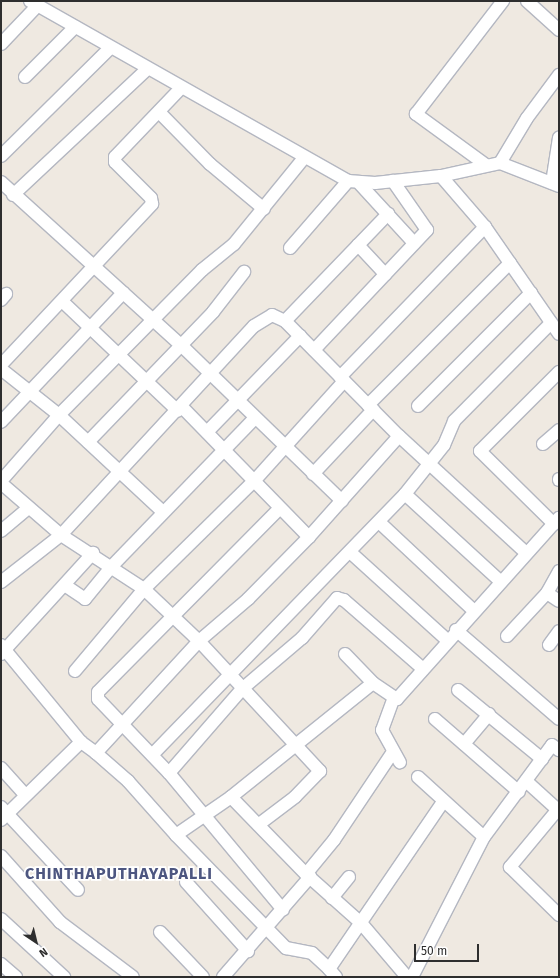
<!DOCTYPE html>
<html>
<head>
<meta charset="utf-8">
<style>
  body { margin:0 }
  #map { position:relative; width:560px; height:978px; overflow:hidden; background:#efe9e1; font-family:"Fira Sans",sans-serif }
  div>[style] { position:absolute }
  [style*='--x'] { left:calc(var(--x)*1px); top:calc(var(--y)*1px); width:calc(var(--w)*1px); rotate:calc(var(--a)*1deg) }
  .roads { filter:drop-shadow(1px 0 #b4b7c1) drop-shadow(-1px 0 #b4b7c1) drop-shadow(0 1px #b4b7c1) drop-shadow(0 -1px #b4b7c1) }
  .minor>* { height:12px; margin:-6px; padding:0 6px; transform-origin:6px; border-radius:6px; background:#fff }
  span { translate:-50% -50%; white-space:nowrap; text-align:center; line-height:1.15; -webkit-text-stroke:3.5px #fff; paint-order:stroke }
  .district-label { font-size:16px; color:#4d5680; font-weight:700; letter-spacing:1px }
  .frame { position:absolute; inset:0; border:2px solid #2e2e2e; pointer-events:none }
  .north { position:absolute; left:16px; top:922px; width:40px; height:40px; -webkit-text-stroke:3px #fff; paint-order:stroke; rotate:145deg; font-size:11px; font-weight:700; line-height:16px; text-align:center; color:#2e2e2e }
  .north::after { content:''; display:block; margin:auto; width:14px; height:18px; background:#2e2e2e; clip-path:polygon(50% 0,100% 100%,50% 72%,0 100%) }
  .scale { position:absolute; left:414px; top:944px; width:65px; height:18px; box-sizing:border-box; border:2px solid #2e2e2e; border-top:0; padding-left:5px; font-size:12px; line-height:14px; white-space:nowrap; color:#2e2e2e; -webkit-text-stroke:3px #fff; paint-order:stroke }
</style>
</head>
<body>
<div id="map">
  <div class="roads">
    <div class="minor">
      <div style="--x:30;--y:1;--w:365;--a:29.5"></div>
      <div style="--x:348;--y:181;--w:27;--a:4"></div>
      <div style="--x:375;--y:183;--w:66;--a:-6.1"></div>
      <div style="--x:441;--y:176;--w:60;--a:-12.4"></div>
      <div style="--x:500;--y:163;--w:63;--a:21.3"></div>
      <div style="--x:527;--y:1;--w:43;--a:42.2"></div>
      <div style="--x:1;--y:44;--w:54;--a:-46.5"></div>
      <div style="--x:25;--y:77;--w:71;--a:-45"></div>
      <div style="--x:159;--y:112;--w:73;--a:45.6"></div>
      <div style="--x:210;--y:164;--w:70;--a:39.8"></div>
      <div style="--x:1;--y:156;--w:153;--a:-44.7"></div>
      <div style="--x:500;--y:163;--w:52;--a:-59"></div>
      <div style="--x:527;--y:118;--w:54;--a:-53.3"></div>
      <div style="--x:486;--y:165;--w:87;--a:-143.9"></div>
      <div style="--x:416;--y:114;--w:143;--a:-52.4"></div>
      <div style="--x:441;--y:176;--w:67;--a:49.2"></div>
      <div style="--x:485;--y:227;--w:130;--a:55.3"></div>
      <div style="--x:1;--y:182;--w:243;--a:42.2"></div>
      <div style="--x:181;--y:345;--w:224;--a:44.1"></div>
      <div style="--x:358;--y:182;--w:83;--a:47.4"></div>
      <div style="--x:552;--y:183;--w:46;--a:-81.2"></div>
      <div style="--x:13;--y:195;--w:184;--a:-43.2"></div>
      <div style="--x:358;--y:245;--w:40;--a:47"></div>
      <div style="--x:290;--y:248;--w:89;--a:-49.1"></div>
      <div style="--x:1;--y:300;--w:8;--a:-50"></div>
      <div style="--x:63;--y:302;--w:158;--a:43.5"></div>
      <div style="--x:285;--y:321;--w:149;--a:-46.1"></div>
      <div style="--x:314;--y:350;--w:165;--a:-46.7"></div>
      <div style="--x:427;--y:230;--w:60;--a:-124.8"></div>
      <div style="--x:1;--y:365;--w:221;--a:-46.8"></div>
      <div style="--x:152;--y:204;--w:6;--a:-99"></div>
      <div style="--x:151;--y:198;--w:51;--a:-135"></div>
      <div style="--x:115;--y:162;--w:5;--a:-90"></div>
      <div style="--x:115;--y:157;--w:95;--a:-46.3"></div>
      <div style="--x:1;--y:369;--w:74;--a:38.4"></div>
      <div style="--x:59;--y:415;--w:142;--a:43"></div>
      <div style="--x:340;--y:377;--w:209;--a:-46"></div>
      <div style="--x:368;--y:405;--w:201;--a:-45"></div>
      <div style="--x:418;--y:406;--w:160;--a:-45"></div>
      <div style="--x:182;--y:407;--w:182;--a:45.7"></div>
      <div style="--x:1;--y:422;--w:178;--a:-46.6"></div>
      <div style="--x:207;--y:432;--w:134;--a:-45.9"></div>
      <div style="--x:88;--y:442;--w:180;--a:-46.1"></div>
      <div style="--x:213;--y:312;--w:51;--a:-52.2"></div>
      <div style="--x:543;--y:444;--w:21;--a:-41"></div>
      <div style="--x:313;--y:474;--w:88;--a:-46.8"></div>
      <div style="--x:559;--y:479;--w:1;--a:90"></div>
      <div style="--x:1;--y:481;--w:88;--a:-48.7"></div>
      <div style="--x:59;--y:415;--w:204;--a:-45.4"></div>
      <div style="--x:202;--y:270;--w:41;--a:-39.1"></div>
      <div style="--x:234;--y:244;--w:111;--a:-50.9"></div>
      <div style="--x:1;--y:483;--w:79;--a:40.9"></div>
      <div style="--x:61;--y:535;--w:99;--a:33"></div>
      <div style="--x:144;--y:589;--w:76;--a:43.4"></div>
      <div style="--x:199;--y:641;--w:178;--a:47.1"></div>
      <div style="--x:320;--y:771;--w:36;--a:134"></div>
      <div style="--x:295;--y:797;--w:46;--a:142.9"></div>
      <div style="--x:405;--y:494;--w:129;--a:42.5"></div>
      <div style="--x:279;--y:509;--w:257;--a:134.7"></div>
      <div style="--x:98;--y:692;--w:7;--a:90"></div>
      <div style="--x:98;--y:699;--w:103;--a:46.2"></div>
      <div style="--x:169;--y:773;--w:178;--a:50.2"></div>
      <div style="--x:379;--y:522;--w:129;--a:43.1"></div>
      <div style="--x:554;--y:524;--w:104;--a:-135.4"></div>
      <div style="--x:480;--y:451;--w:112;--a:-45"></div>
      <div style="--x:1;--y:531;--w:35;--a:-40"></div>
      <div style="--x:350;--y:552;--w:131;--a:42.2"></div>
      <div style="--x:1;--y:582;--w:76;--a:-38.1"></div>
      <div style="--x:61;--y:535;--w:284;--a:-47.3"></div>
      <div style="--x:254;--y:326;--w:21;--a:-31"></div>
      <div style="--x:272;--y:315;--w:14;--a:25"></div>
      <div style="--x:285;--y:321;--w:162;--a:45.3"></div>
      <div style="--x:399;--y:436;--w:171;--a:42.6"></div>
      <div style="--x:66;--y:586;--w:23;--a:34"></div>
      <div style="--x:85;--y:599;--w:43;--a:-50.7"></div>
      <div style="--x:112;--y:566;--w:206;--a:-46"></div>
      <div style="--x:547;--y:593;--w:14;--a:34"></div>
      <div style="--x:456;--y:630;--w:136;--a:40.8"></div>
      <div style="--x:507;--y:636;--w:59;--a:-47.1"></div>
      <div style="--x:547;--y:593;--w:25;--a:-61"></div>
      <div style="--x:1;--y:645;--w:126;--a:50.5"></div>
      <div style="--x:549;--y:645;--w:17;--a:-54"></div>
      <div style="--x:1;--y:654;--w:137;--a:-47.7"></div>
      <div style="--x:345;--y:654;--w:40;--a:46"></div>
      <div style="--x:75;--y:671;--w:107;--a:-49.9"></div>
      <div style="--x:144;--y:589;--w:156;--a:-44.5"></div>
      <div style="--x:255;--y:480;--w:133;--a:-48"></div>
      <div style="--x:458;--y:690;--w:109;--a:39.4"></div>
      <div style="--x:393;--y:700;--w:32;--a:110"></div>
      <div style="--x:382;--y:730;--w:37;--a:61"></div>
      <div style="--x:435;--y:719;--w:111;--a:41"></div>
      <div style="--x:464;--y:744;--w:39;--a:-50"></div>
      <div style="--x:96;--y:753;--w:43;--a:41.2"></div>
      <div style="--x:128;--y:781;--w:72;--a:48.4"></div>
      <div style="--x:176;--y:835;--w:67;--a:-34.6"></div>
      <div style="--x:231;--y:797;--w:182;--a:-38.8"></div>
      <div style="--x:373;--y:683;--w:29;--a:34"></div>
      <div style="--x:397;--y:699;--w:243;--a:-48.2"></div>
      <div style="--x:152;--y:755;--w:363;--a:-45.9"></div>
      <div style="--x:405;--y:494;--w:63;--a:-51.5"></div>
      <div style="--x:444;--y:445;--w:26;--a:-67"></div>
      <div style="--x:454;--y:421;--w:138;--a:-45.3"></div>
      <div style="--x:1;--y:768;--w:36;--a:48"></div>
      <div style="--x:169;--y:773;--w:111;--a:-49"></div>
      <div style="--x:242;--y:689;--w:79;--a:-40.4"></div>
      <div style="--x:302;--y:638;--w:53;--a:-48.8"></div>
      <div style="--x:337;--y:598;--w:7;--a:16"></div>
      <div style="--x:344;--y:600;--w:105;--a:41.1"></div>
      <div style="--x:418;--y:777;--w:89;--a:42.3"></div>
      <div style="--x:526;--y:781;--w:45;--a:42.3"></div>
      <div style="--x:231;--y:797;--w:107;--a:45.8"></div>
      <div style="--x:306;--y:874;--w:74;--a:41.7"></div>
      <div style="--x:361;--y:923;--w:71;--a:49.6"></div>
      <div style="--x:1;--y:807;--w:113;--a:47.1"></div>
      <div style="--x:559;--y:808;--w:77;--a:129.7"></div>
      <div style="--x:510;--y:867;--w:69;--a:44.4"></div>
      <div style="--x:1;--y:820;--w:112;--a:-44.3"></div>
      <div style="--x:81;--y:742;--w:19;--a:36"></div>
      <div style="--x:96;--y:753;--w:152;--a:-47.4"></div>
      <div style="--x:199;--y:641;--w:65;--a:-40.6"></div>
      <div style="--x:248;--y:599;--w:87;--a:-45.5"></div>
      <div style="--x:309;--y:537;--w:135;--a:-48.3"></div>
      <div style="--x:176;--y:835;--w:158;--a:45.8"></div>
      <div style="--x:286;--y:948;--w:26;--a:11"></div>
      <div style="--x:312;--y:953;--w:23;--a:43"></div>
      <div style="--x:1;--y:856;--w:89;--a:48.2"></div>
      <div style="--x:60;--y:922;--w:91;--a:37"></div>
      <div style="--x:306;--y:874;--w:44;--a:-50.5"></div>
      <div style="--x:334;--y:840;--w:106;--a:-56.2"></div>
      <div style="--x:186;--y:882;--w:93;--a:48.1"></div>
      <div style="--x:332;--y:898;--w:27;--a:-51"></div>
      <div style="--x:1;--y:919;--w:86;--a:42.6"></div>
      <div style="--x:160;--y:932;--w:62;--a:46.3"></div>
      <div style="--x:1;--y:964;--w:20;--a:41"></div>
      <div style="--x:223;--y:977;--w:133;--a:-49"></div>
      <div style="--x:336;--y:977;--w:11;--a:-131"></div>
      <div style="--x:329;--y:969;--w:202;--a:-55.7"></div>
      <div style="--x:412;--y:977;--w:157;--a:-62.8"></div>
      <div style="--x:484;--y:837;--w:114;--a:-53.5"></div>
      <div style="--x:552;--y:745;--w:9;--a:36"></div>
    </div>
  </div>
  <div class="district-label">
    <span style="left:119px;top:874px">CHINTHAPUTHAYAPALLI</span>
  </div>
  <div class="frame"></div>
  <div class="north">N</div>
  <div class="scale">50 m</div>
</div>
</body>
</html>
